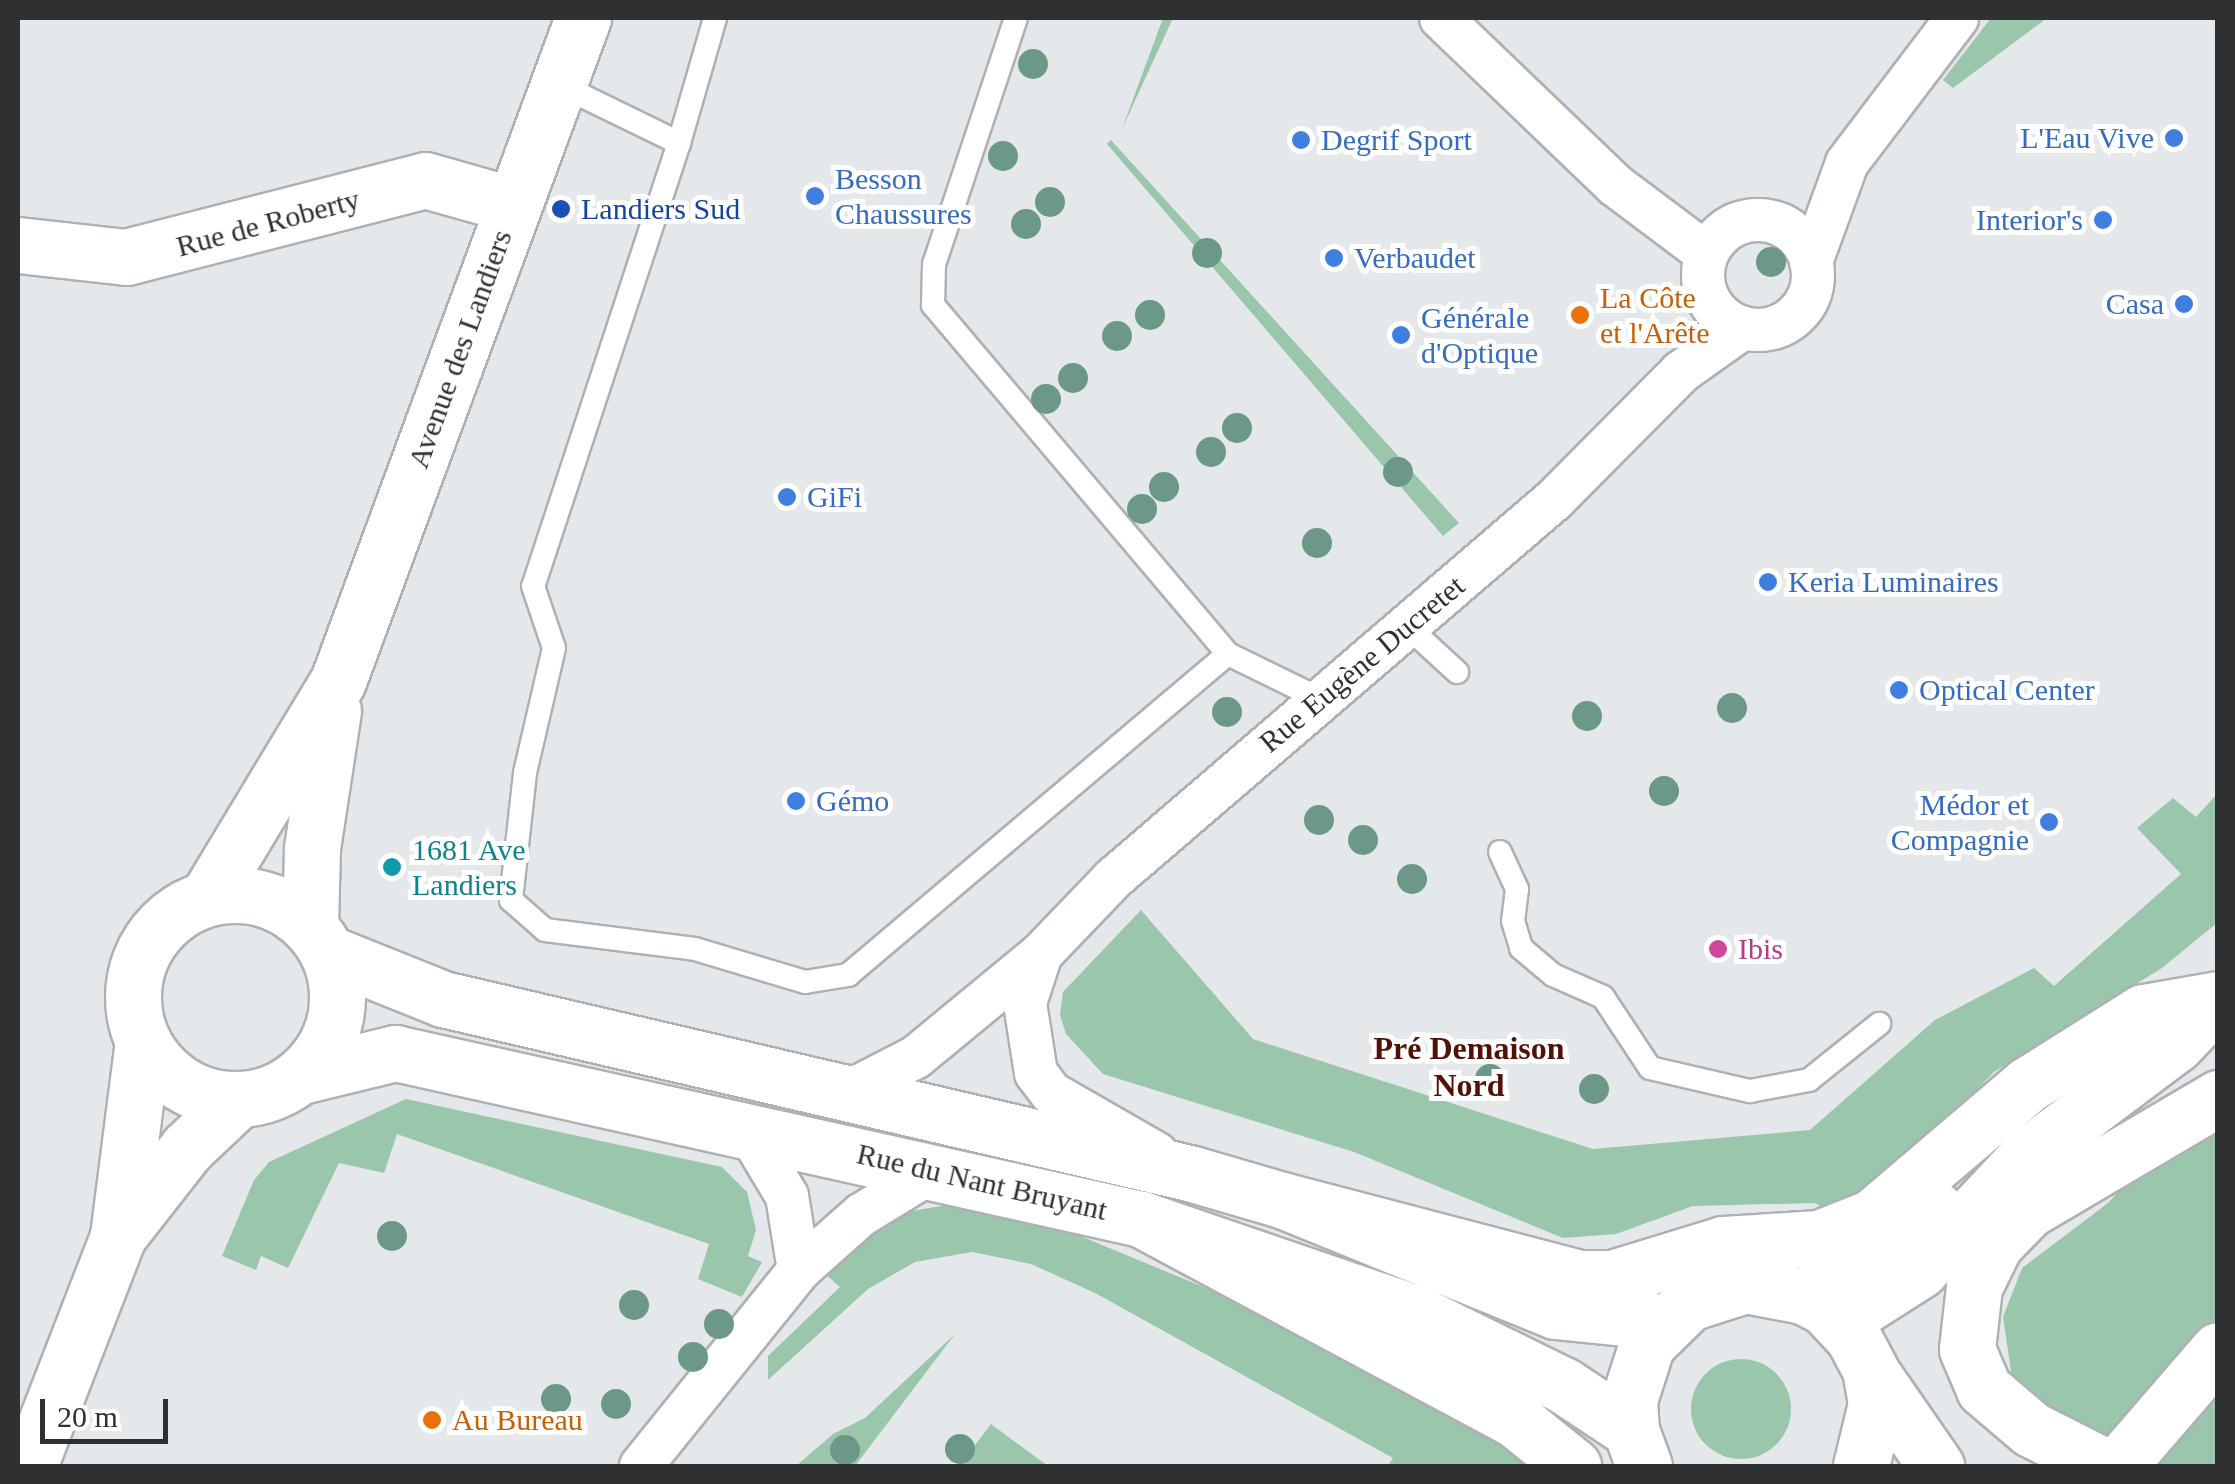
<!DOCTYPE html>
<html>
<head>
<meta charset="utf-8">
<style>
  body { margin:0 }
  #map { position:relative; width:2235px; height:1484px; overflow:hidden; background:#e5e8eb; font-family:"Times New Roman",serif }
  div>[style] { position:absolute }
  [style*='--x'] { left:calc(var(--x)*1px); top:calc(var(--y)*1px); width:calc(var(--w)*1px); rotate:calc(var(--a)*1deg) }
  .green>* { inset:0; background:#9ac6ab }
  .round { border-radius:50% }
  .roads { filter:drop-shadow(2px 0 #aeb1b4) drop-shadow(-2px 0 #aeb1b4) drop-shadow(0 2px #aeb1b4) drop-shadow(0 -2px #aeb1b4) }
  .service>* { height:22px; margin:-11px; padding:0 11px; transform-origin:11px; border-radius:11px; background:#fff }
  .minor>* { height:42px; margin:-21px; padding:0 21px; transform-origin:21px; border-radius:21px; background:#fff }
  .minor>.ring { margin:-21px; padding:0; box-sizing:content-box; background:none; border:42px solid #fff; border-radius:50% }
  .tertiary>* { height:55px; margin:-27.5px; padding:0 27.5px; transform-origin:27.5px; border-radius:27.5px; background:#fff }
  .secondary>* { height:55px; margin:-27.5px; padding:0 27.5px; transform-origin:27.5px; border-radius:27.5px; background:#fff }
  .secondary>.ring { margin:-27.5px; padding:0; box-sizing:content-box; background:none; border:55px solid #fff; border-radius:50% }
  .trunk>* { height:55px; margin:-27.5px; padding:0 27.5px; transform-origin:27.5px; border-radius:27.5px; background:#fff }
  .trees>* { width:30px; height:30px; margin:-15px; border-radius:50%; background:#6b9887 }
  .dots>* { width:28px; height:28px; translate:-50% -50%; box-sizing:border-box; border:5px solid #fff; border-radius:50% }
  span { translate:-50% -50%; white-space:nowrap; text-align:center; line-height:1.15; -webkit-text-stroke:10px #fff; paint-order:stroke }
  .shop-label { font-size:30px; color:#366cbe }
  .right { translate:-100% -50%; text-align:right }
  .left { translate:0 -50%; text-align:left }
  .transit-label { font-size:30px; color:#164399 }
  .street-label { font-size:30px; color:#2f3032 }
  .food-label { font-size:30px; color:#c56008 }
  .culture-label { font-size:30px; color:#0d838f }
  .hotel-label { font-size:30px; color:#b23c85 }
  .neighbourhood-label { font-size:32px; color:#531008; font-weight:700 }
  .frame { position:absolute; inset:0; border:20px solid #2f3032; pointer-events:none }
  .scale { position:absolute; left:40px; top:1399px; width:128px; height:45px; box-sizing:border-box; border:5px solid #2f3032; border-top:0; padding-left:12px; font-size:30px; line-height:35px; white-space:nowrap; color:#2f3032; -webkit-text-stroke:8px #fff; paint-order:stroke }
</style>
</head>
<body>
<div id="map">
  <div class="green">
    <div style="clip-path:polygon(1163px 18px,1173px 18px,1122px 129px)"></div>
    <div style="clip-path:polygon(1991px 18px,2047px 18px,1953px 88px,1943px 80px)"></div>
    <div style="clip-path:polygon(1111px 140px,1459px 523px,1443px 536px,1107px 144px)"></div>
    <div style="clip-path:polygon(2217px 794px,2217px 923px,2162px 968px,1994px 1072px,1908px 1159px,1833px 1213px,1815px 1203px,1693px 1206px,1616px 1234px,1563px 1238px,1354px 1152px,1103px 1074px,1066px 1034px,1060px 1015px,1063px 992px,1141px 910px,1253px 1039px,1593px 1149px,1810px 1130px,1935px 1020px,2034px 968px,2054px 986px,2181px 874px,2137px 828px,2173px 798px,2196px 817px)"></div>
    <div style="clip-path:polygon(2217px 1086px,2217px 1466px,2133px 1466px,2104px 1454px,2012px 1378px,2003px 1317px,2022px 1268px,2108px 1203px)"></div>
    <div style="clip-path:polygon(406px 1099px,722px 1167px,747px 1192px,756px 1230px,748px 1256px,762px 1262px,742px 1297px,698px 1279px,709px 1244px,397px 1134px,384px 1173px,339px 1163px,288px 1268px,261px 1256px,256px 1270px,222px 1256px,254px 1180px,269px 1162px)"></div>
    <div style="clip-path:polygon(948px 1205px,1049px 1223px,1358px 1351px,1539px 1466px,1388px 1466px,1393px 1458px,1095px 1293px,1031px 1264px,972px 1252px,915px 1262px,868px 1289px,768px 1380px,768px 1356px,840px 1287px,824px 1273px,892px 1214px)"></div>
    <div style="clip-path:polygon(955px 1334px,855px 1466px,796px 1466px,833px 1434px,865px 1418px)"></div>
    <div class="round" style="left:1691px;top:1359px;width:100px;height:100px"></div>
    <div style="clip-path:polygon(991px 1424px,1048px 1466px,959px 1466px)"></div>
  </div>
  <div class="roads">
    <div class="service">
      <div style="--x:1016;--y:18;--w:259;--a:108.4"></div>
      <div style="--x:934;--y:264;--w:41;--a:91.4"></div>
      <div style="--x:933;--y:305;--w:457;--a:49.8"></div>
      <div style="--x:1228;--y:654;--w:102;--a:26.1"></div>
      <div style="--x:558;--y:84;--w:135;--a:26"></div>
      <div style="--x:679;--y:143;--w:130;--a:-73.9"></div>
      <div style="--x:679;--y:143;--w:466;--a:108.2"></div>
      <div style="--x:533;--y:586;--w:65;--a:71.3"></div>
      <div style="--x:554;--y:648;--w:128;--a:103.1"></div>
      <div style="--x:525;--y:773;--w:128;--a:96.3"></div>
      <div style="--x:511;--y:900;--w:45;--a:41.4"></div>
      <div style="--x:545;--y:930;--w:151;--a:7.2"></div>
      <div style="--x:695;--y:949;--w:115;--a:16.7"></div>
      <div style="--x:805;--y:982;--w:44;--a:-9.2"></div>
      <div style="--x:848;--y:975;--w:497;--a:-40.2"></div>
      <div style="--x:1407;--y:626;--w:68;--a:42.6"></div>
      <div style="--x:1500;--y:852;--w:41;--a:65.3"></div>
      <div style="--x:1517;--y:889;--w:32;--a:97"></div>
      <div style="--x:1513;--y:921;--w:28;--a:73"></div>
      <div style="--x:1521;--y:948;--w:42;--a:40.2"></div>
      <div style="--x:1553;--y:975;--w:55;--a:23.7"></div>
      <div style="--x:1603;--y:997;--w:85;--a:56.5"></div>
      <div style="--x:1650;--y:1068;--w:103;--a:13"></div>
      <div style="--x:1750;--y:1091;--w:60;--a:-10.6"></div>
      <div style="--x:1809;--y:1080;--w:90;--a:-38.7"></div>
    </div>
    <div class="minor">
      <div style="--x:1441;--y:18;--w:241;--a:43.8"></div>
      <div style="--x:1615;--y:185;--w:115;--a:36.9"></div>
      <div class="ring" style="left:1703px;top:220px;width:68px;height:68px"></div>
      <div style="--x:1811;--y:262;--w:105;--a:-70"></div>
      <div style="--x:1847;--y:163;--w:182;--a:-52.8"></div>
      <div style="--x:1041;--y:954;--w:52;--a:108.1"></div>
      <div style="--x:1025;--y:1003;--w:71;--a:81.1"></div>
      <div style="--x:1036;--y:1073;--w:25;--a:53"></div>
      <div style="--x:1051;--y:1093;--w:122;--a:29.9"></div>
      <div style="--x:848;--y:1092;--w:76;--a:-27.2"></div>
      <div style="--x:916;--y:1057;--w:162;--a:-39.5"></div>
      <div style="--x:1041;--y:954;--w:105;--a:-46.2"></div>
      <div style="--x:1114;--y:878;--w:580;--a:-40.67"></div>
      <div style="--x:1554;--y:500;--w:180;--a:-45.2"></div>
      <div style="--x:1681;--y:372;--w:76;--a:-35.4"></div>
      <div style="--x:747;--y:1129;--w:78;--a:59.2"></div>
      <div style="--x:787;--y:1196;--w:75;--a:80.8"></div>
      <div style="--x:641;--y:1466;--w:252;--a:-51.1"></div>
      <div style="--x:799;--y:1270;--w:83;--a:-41.6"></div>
      <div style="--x:861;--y:1215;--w:88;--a:-31.5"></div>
    </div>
    <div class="tertiary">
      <div style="--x:18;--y:245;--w:109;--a:6.3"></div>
      <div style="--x:126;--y:257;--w:309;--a:-14.4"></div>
      <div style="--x:425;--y:180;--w:92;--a:15.7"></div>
      <div style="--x:118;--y:1236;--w:112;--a:-51.9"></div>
      <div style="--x:187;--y:1148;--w:71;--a:-43.3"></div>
      <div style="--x:29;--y:1466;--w:247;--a:-68.8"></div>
      <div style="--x:118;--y:1236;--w:196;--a:-82.7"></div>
    </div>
    <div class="secondary">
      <div class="ring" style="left:133px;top:895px;width:149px;height:149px"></div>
      <div style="--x:207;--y:898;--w:253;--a:-58.9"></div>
      <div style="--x:338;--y:681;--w:707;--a:-69.72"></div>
      <div style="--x:310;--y:926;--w:78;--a:-88.5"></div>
      <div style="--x:312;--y:848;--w:139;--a:-81.3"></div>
      <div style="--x:328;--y:953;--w:124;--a:21.8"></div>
      <div style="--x:443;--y:999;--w:770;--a:13.13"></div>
      <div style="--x:1193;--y:1174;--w:93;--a:16.3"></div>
      <div style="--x:1282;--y:1200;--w:295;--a:22.1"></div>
      <div style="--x:1555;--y:1311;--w:111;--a:5.7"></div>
      <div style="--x:301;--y:1076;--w:97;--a:-13.7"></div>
      <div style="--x:395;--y:1053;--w:764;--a:12.55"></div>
      <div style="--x:1141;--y:1219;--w:293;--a:18.9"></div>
      <div style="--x:1418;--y:1314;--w:161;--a:26.1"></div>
      <div style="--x:1563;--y:1385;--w:82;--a:33.5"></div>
      <div style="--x:1873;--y:1375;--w:111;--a:55.3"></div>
      <div style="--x:1644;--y:1466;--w:38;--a:-110"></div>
      <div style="--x:1631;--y:1430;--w:30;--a:-94"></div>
      <div style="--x:1629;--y:1400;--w:59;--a:-72.2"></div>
      <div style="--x:1647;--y:1344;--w:59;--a:-44.3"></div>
      <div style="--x:1689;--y:1303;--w:59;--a:-17.8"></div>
      <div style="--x:1745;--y:1285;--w:59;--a:10.7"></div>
      <div style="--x:1803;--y:1296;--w:25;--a:27"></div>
      <div style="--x:1825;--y:1307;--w:41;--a:47"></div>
      <div style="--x:1853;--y:1337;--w:36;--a:62"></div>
      <div style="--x:1870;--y:1369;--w:36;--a:80"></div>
      <div style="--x:1876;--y:1404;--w:64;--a:103.6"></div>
    </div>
    <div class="trunk">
      <div style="--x:1282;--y:1200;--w:308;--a:14.7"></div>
      <div style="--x:1580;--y:1278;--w:32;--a:0"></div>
      <div style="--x:1612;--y:1278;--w:116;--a:-17"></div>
      <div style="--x:1723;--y:1244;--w:96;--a:-3.6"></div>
      <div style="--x:1819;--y:1238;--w:57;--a:-21.6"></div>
      <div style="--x:1872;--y:1217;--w:204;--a:-40.4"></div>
      <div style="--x:2027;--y:1085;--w:137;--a:-32.2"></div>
      <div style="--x:2143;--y:1012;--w:76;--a:-9.8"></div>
      <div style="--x:1141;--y:1219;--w:427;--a:28.2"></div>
      <div style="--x:1517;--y:1421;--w:72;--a:38.8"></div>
      <div style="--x:1803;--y:1296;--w:80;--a:-26.9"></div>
      <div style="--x:1874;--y:1260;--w:80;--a:-38.9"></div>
      <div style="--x:1840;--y:1321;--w:95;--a:-32.5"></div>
      <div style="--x:1920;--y:1270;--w:158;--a:-46.8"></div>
      <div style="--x:2028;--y:1155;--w:185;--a:-36.9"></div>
      <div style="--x:2176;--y:1044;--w:61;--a:-46.3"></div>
      <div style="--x:2104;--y:1466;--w:82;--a:-153.1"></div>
      <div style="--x:2031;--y:1429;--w:62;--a:-139.6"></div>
      <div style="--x:1984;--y:1389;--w:43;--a:-113"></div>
      <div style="--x:1967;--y:1349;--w:62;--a:-83.6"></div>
      <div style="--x:1974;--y:1287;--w:48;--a:-64"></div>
      <div style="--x:1995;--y:1244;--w:47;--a:-45.9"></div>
      <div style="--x:2028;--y:1210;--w:221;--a:-30.5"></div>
      <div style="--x:2118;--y:1466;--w:153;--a:-49.2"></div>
    </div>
  </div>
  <div class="trees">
    <div style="left:1033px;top:64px"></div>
    <div style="left:1003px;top:156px"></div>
    <div style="left:1050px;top:202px"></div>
    <div style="left:1026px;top:224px"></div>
    <div style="left:1207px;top:253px"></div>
    <div style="left:1771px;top:262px"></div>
    <div style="left:1150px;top:315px"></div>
    <div style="left:1117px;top:336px"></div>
    <div style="left:1073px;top:378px"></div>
    <div style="left:1046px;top:399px"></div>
    <div style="left:1237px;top:428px"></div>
    <div style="left:1211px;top:452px"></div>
    <div style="left:1398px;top:472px"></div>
    <div style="left:1164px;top:487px"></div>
    <div style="left:1142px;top:509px"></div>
    <div style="left:1317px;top:543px"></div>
    <div style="left:1732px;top:708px"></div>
    <div style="left:1227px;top:712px"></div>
    <div style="left:1587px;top:716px"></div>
    <div style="left:1664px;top:791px"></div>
    <div style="left:1319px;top:820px"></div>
    <div style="left:1363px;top:840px"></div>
    <div style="left:1412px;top:879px"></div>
    <div style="left:1490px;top:1079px"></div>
    <div style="left:1594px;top:1089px"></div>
    <div style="left:392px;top:1236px"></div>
    <div style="left:634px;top:1305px"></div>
    <div style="left:719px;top:1324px"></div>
    <div style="left:693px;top:1357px"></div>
    <div style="left:556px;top:1399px"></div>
    <div style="left:616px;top:1404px"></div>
    <div style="left:960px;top:1449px"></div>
    <div style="left:845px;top:1450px"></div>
  </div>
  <div class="dots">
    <div style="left:2174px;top:138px;background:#3f7fe0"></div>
    <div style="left:1301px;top:140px;background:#3f7fe0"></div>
    <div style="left:815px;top:196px;background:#3f7fe0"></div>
    <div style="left:561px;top:209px;background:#1a4fb4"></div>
    <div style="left:2103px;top:220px;background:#3f7fe0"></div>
    <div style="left:1334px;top:258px;background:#3f7fe0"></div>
    <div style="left:2184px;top:304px;background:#3f7fe0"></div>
    <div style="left:1580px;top:315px;background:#e8710a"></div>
    <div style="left:1401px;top:335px;background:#3f7fe0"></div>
    <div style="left:787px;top:497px;background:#3f7fe0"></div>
    <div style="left:1768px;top:582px;background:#3f7fe0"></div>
    <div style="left:1899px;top:690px;background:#3f7fe0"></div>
    <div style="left:796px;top:801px;background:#3f7fe0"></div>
    <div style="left:2049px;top:822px;background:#3f7fe0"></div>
    <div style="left:392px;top:867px;background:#0f9aa8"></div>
    <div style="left:1718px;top:949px;background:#d1479c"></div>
    <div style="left:432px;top:1420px;background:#e8710a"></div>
  </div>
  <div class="shop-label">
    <span class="right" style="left:2154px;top:138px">L'Eau Vive</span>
    <span class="left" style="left:1321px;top:140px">Degrif Sport</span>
    <span class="left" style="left:835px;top:196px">Besson<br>Chaussures</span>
    <span class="right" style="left:2083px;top:220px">Interior's</span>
    <span class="left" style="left:1354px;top:258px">Verbaudet</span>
    <span class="right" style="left:2164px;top:304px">Casa</span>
    <span class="left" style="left:1421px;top:335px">Générale<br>d'Optique</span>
    <span class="left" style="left:807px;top:497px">GiFi</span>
    <span class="left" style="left:1788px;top:582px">Keria Luminaires</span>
    <span class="left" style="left:1919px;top:690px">Optical Center</span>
    <span class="left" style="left:816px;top:801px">Gémo</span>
    <span class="right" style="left:2029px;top:822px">Médor et<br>Compagnie</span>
  </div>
  <div class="transit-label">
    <span class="left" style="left:581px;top:209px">Landiers Sud</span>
  </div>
  <div class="street-label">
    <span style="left:268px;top:223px;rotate:-15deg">Rue de Roberty</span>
    <span style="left:460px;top:349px;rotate:-70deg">Avenue des Landiers</span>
    <span style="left:1362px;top:664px;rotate:-40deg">Rue Eugène Ducretet</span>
    <span style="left:982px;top:1182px;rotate:13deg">Rue du Nant Bruyant</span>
  </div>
  <div class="food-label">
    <span class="left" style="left:1600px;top:315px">La Côte<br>et l'Arête</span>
    <span class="left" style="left:452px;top:1420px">Au Bureau</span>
  </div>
  <div class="culture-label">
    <span class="left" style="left:412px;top:867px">1681 Ave<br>Landiers</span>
  </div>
  <div class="hotel-label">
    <span class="left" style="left:1738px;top:949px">Ibis</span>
  </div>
  <div class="neighbourhood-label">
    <span style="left:1469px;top:1067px">Pré Demaison<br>Nord</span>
  </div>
  <div class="frame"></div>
  <div class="scale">20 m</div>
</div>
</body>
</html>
